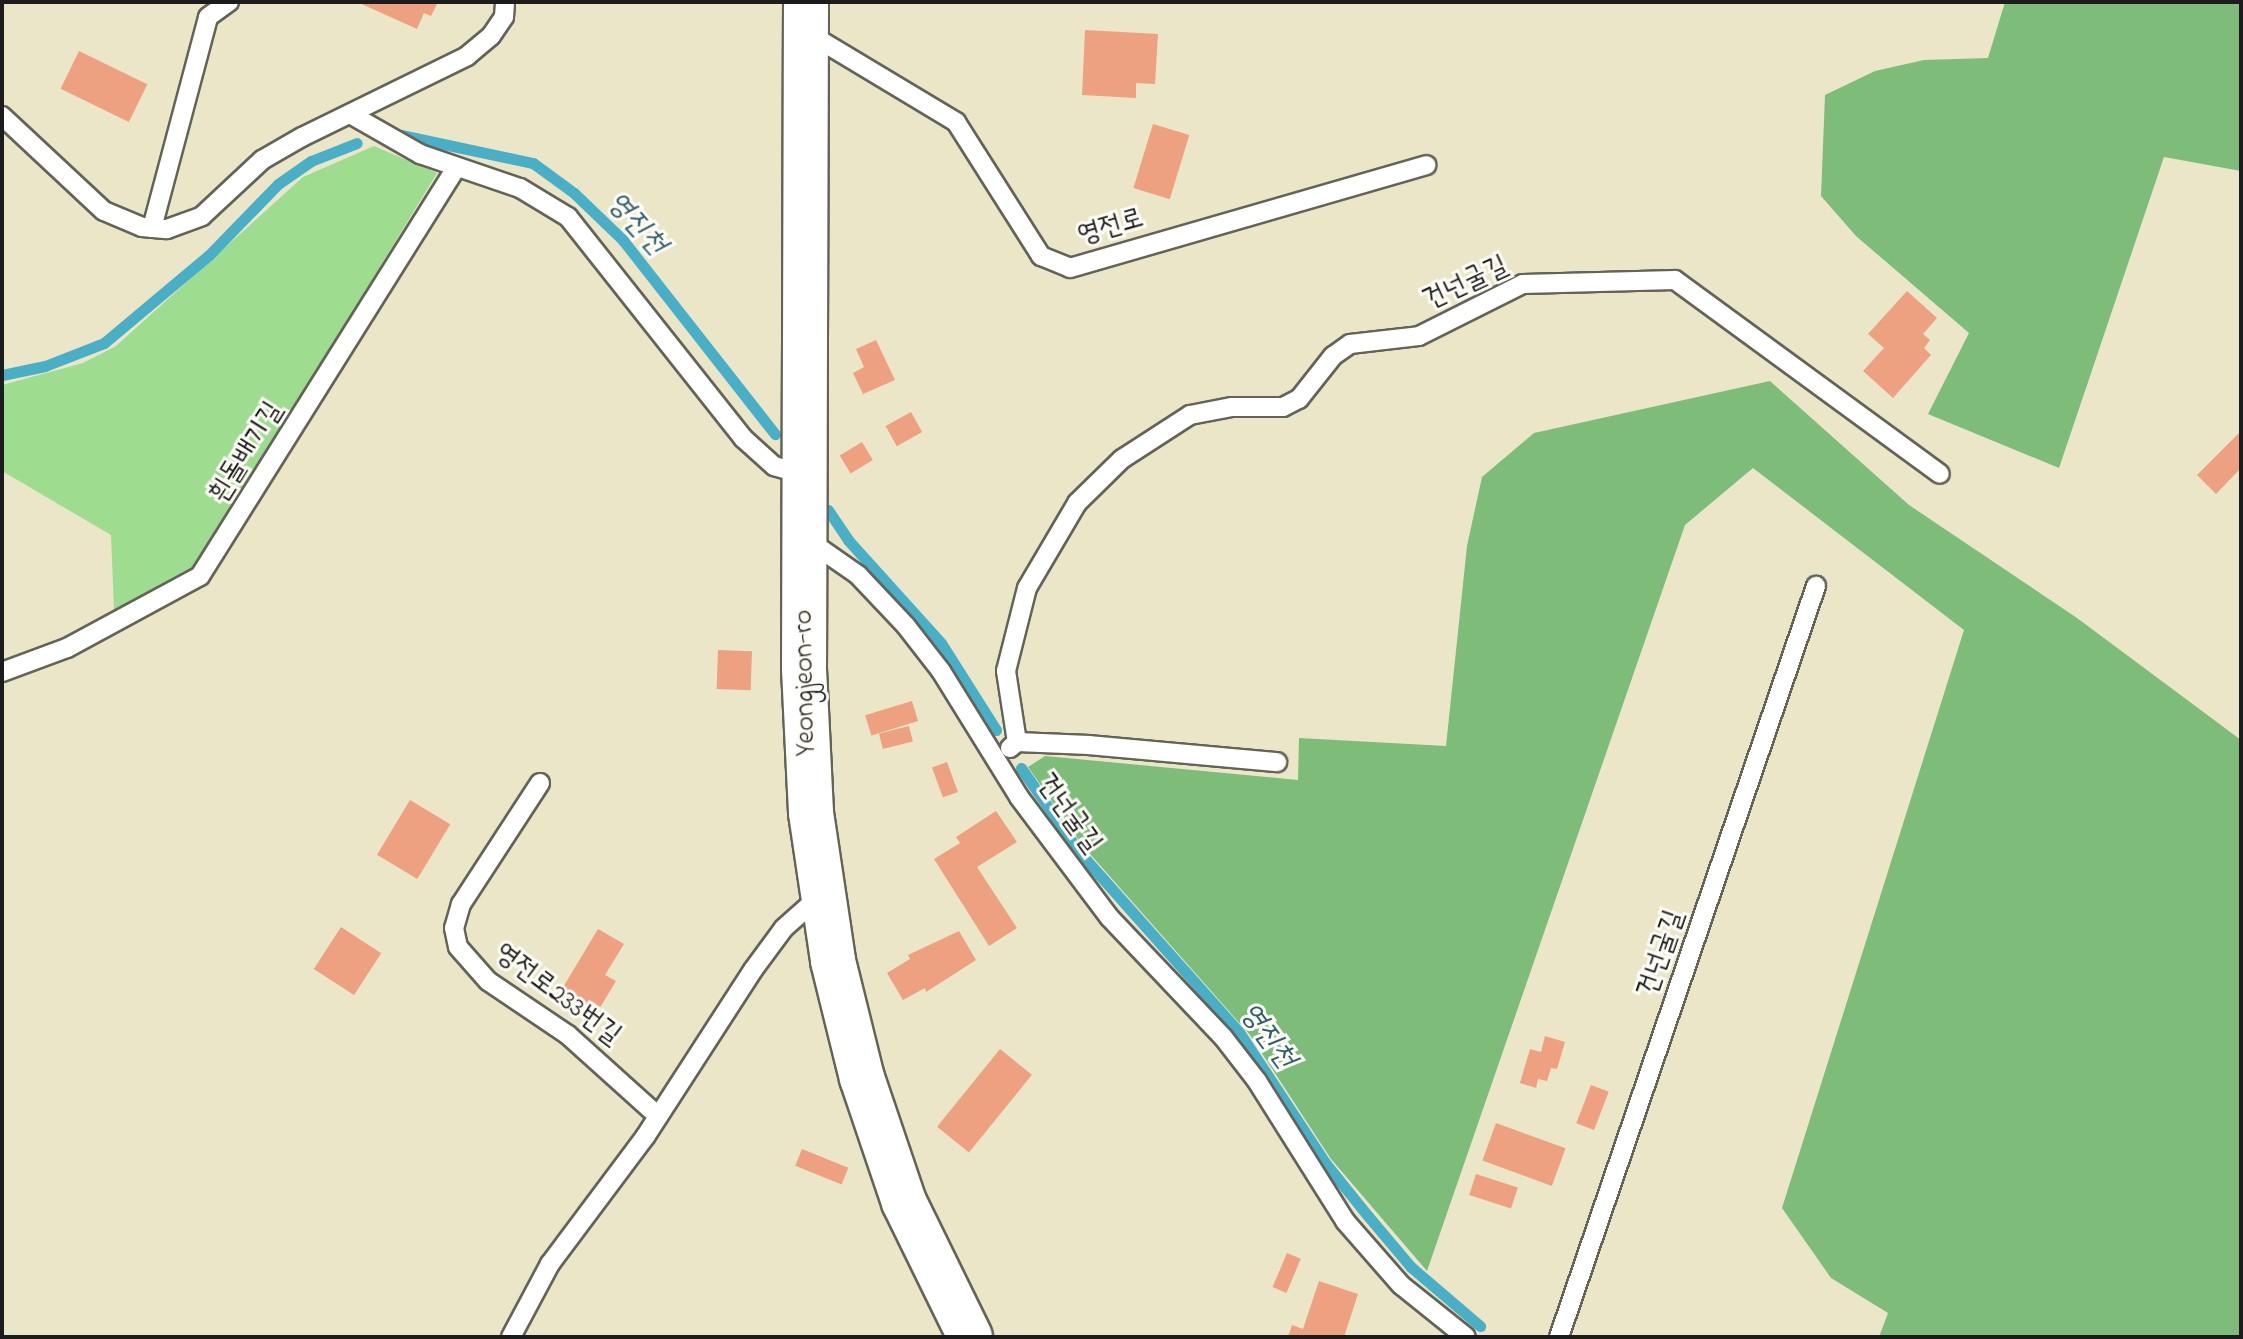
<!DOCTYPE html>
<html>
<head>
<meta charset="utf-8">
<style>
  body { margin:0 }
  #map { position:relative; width:2243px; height:1339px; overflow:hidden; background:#ebe6c8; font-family:"Indie Flower","Poor Story",sans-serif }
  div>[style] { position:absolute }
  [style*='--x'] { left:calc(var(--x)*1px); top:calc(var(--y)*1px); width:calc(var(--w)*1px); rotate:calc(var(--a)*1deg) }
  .green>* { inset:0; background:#9edc90 }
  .forest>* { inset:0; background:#7ebc7a }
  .stream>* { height:11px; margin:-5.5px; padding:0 5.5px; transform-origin:5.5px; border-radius:5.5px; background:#48afc7 }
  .building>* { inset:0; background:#eda180; transform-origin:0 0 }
  .roads { filter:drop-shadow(2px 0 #646358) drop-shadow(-2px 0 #646358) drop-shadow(0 2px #646358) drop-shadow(0 -2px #646358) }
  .service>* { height:18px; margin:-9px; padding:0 9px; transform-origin:9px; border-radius:9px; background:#fff }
  .tertiary>* { height:44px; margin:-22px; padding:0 22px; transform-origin:22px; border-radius:22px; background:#fff }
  span { translate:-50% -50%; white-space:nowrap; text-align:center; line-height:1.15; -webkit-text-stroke:6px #fdfcf7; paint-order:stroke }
  .street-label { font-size:28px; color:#1c1c1c }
  .water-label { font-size:30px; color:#305e69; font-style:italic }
  .frame { position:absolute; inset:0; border:4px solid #1c1c1c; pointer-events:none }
</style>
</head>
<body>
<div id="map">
  <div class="green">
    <div style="clip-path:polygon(374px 146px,437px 173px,210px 546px,192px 567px,114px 610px,111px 535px,2px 471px,2px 385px,83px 363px,116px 346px,303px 177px)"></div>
  </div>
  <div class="forest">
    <div style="clip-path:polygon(2005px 2px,2241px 2px,2241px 171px,2164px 157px,2059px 468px,1928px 414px,1969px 333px,1856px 236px,1821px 196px,1825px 95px,1875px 71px,1924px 60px,1988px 58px)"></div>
    <div style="clip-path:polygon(1770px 381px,1909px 505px,2077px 618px,2241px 740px,2241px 1337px,1879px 1337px,1888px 1313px,1831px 1278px,1782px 1208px,1964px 630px,1753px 468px,1685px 525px,1427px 1271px,1331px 1159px,1250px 1035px,1083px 846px,1028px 767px,1045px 756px,1298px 780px,1299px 738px,1446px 746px,1467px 546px,1482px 477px,1534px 433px)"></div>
  </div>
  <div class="stream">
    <div style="--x:401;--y:135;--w:135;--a:12"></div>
    <div style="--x:533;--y:163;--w:51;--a:36.2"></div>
    <div style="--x:574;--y:193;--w:66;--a:43.8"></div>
    <div style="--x:622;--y:239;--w:248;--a:51.9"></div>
    <div style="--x:2;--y:375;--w:44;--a:-11.8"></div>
    <div style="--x:45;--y:366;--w:63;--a:-21.3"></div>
    <div style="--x:104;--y:343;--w:137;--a:-40"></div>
    <div style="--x:209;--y:255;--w:99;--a:-45.8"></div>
    <div style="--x:278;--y:184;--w:40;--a:-34.9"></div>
    <div style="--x:311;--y:161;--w:49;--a:-21.4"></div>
    <div style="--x:828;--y:510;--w:36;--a:56"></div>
    <div style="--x:848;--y:540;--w:139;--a:47.9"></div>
    <div style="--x:941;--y:643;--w:103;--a:57.7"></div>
    <div style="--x:1021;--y:768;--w:103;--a:55.2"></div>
    <div style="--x:1080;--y:853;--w:239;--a:48.4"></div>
    <div style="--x:1239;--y:1032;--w:158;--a:56.6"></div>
    <div style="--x:1326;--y:1164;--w:67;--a:51.1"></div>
    <div style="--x:1368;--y:1216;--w:67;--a:49.9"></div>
    <div style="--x:1411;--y:1267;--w:91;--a:40.5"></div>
  </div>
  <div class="building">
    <div style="clip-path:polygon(357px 2px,438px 2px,431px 16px,424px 13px,417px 29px)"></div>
    <div style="clip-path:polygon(1085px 30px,1158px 34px,1155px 84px,1136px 83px,1136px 98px,1082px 95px)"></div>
    <div style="left:79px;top:51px;width:76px;height:42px;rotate:26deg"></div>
    <div style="left:1153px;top:124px;width:38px;height:67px;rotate:17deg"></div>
    <div style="clip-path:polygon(1907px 291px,1937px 318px,1923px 334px,1930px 340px,1924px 348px,1931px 355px,1893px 398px,1863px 371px,1884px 348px,1868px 334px)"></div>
    <div style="clip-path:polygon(876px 340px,895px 380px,863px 394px,853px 373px,864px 367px,856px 349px)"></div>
    <div style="left:911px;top:412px;width:23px;height:29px;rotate:61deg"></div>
    <div style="clip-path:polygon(2241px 431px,2241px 468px,2216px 494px,2197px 475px)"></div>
    <div style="left:862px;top:442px;width:21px;height:26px;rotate:59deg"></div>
    <div style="left:718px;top:650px;width:34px;height:39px;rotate:2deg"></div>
    <div style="left:912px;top:701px;width:21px;height:49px;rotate:73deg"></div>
    <div style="left:909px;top:726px;width:16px;height:31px;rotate:76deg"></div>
    <div style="left:947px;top:762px;width:32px;height:16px;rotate:70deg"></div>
    <div style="left:410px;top:800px;width:47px;height:64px;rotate:31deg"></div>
    <div style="clip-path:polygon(996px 811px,1017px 842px,977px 867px,1017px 928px,989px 946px,934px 859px,960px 843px,956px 837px)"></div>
    <div style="left:341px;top:927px;width:48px;height:50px;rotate:33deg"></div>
    <div style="clip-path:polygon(598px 929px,624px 944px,605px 975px,616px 981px,595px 1016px,559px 994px)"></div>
    <div style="clip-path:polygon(959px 931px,976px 960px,926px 992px,925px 988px,903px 1000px,887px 973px,910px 959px,908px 955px)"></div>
    <div style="clip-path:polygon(1545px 1036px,1565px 1042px,1557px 1069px,1551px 1068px,1547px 1081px,1538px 1079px,1536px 1088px,1520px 1083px,1530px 1049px,1541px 1052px)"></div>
    <div style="left:1000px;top:1049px;width:41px;height:100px;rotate:39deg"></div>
    <div style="left:1591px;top:1085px;width:19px;height:41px;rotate:21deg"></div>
    <div style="left:1496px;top:1123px;width:74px;height:40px;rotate:20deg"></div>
    <div style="left:802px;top:1149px;width:50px;height:18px;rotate:22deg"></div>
    <div style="left:1476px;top:1174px;width:44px;height:22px;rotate:18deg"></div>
    <div style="left:1287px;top:1253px;width:15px;height:37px;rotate:23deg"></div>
    <div style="clip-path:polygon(1319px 1281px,1358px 1294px,1344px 1337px,1288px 1337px,1292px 1325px,1303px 1329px)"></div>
  </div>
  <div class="roads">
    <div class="service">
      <div style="--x:808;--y:33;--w:173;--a:31"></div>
      <div style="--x:956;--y:122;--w:159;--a:57.6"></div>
      <div style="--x:1041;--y:256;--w:31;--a:22"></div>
      <div style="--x:1070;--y:268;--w:371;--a:-16.1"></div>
      <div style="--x:350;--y:114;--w:81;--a:29.7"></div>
      <div style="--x:420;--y:154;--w:106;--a:18.8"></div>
      <div style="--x:520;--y:188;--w:56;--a:31.1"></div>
      <div style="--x:568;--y:217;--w:282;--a:51.6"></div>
      <div style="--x:743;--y:438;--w:42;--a:42.1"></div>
      <div style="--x:774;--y:466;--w:32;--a:16"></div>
      <div style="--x:2;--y:116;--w:139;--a:43"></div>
      <div style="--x:104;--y:211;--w:41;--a:22.8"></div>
      <div style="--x:142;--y:227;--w:25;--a:5"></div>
      <div style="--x:167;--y:229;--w:37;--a:-20"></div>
      <div style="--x:202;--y:216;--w:82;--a:-43"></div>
      <div style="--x:262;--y:160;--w:46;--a:-29.9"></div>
      <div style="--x:302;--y:137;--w:184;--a:-26.1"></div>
      <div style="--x:467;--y:56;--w:31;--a:-40"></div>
      <div style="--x:491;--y:36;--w:23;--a:-56"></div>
      <div style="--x:504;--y:17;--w:15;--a:-86"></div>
      <div style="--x:152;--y:228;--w:218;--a:-75.1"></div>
      <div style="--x:208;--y:17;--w:26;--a:-36"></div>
      <div style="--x:805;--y:538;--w:65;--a:34.9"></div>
      <div style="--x:858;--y:575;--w:70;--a:46.7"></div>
      <div style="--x:906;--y:626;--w:57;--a:52.1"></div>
      <div style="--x:941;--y:671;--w:148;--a:58.2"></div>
      <div style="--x:1019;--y:797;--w:151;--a:53.1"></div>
      <div style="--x:1110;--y:918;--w:164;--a:46.5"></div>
      <div style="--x:1223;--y:1037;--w:56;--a:52.3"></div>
      <div style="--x:1257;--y:1081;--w:165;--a:57.8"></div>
      <div style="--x:1345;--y:1221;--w:85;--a:48.8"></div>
      <div style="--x:1401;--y:1285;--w:83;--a:38.7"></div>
      <div style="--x:2;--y:672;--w:69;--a:-20.3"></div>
      <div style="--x:67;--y:648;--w:151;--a:-28.4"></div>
      <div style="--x:200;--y:576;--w:479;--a:-57.9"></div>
      <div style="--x:1017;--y:742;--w:72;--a:-98.8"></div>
      <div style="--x:1006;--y:671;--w:86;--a:-75.8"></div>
      <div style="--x:1027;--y:588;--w:99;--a:-59.5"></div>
      <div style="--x:1077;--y:503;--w:63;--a:-44.4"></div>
      <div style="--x:1122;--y:459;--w:81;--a:-32.9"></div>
      <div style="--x:1190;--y:415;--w:43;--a:-10.8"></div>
      <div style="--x:1232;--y:407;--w:51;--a:0"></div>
      <div style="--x:1283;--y:407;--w:18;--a:-27"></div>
      <div style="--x:1299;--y:399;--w:55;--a:-51.7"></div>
      <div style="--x:1333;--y:356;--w:21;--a:-35"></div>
      <div style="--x:1350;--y:344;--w:69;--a:-6.6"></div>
      <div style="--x:1419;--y:336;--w:116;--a:-26.6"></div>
      <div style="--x:1523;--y:284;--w:152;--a:-1.5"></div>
      <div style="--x:1675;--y:280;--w:328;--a:36.2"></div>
      <div style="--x:1010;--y:748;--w:9;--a:-41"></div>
      <div style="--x:1017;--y:742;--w:72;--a:2.4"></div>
      <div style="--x:1089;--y:745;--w:189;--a:5.2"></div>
      <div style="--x:540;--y:783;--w:145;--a:123.1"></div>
      <div style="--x:461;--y:904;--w:25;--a:106"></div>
      <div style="--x:454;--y:928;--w:19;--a:78"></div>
      <div style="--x:458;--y:947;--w:45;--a:48.6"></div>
      <div style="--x:488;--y:981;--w:97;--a:34"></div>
      <div style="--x:568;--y:1035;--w:121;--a:42"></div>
      <div style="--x:511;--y:1337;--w:83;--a:-61.9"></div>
      <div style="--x:550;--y:1264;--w:159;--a:-53.2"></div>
      <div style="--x:645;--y:1137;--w:199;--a:-57.1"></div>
      <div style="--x:753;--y:970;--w:52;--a:-53.6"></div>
      <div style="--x:784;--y:928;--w:50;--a:-41.7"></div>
      <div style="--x:1559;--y:1337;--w:794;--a:-71.11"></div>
    </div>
    <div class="tertiary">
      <div style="--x:806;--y:2;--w:667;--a:90.17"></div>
      <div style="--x:804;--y:669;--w:144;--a:87.2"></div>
      <div style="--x:811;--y:813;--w:150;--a:81.5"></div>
      <div style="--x:833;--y:961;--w:121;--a:76.1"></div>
      <div style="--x:862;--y:1078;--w:131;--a:71.3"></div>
      <div style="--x:904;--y:1202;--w:150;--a:63.9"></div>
    </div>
  </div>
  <div class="street-label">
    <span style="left:1111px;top:228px;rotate:-16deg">영전로</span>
    <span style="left:1466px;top:284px;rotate:-25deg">건넌굴길</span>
    <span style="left:247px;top:453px;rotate:-58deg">흰돌배기길</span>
    <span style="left:806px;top:683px;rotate:-91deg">Yeongjeon-ro</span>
    <span style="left:1068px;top:814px;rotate:54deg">건넌굴길</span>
    <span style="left:1662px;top:954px;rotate:-71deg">건넌굴길</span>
    <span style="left:557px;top:995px;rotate:37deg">영전로233번길</span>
  </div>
  <div class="water-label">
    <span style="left:636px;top:224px;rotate:48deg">영진천</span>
    <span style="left:1267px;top:1036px;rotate:54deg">영진천</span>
  </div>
  <div class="frame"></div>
</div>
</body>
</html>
